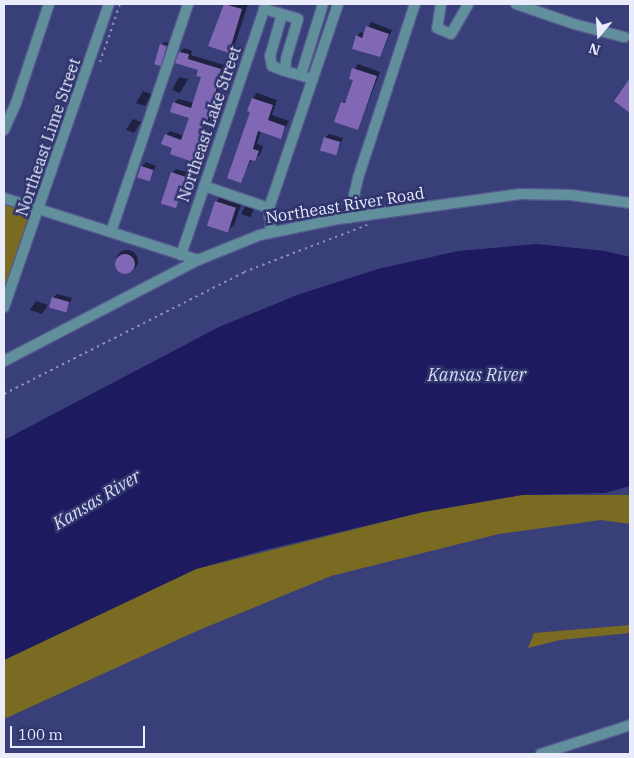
<!DOCTYPE html>
<html>
<head>
<meta charset="utf-8">
<style>
  body { margin:0 }
  #map { position:relative; width:634px; height:758px; overflow:hidden; background:#393f79; font-family:"IBM Plex Serif",serif }
  div>[style] { position:absolute }
  [style*='--x'] { left:calc(var(--x)*1px); top:calc(var(--y)*1px); width:calc(var(--w)*1px); rotate:calc(var(--a)*1deg) }
  .green>* { inset:0; background:#7a6b22 }
  .water>* { inset:0; background:#1d1a5f }
  .shadow>* { inset:0; background:#0007 }
  .round { border-radius:50% }
  .building>* { inset:0; background:#8068b5; transform-origin:0 0 }
  .path>* { height:2px; margin-top:-1px; transform-origin:0; background:repeating-linear-gradient(90deg,#8a8eb5 0 2.5px,transparent 0 6.5px) }
  .roads { filter:drop-shadow(1px 0 #555b8e) drop-shadow(-1px 0 #555b8e) drop-shadow(0 1px #555b8e) drop-shadow(0 -1px #555b8e) }
  .minor>* { height:10px; margin:-5px; padding:0 5px; transform-origin:5px; border-radius:5px; background:#618f9c }
  span { translate:-50% -50%; white-space:nowrap; text-align:center; line-height:1.15; -webkit-text-stroke:5px #30346d; paint-order:stroke }
  .street-label { font-size:16px; color:#eaecfb }
  .water-label { font-size:18px; color:#d6daf0; font-style:italic }
  .frame { position:absolute; inset:0; border:5px solid #eaecfb; pointer-events:none }
  .north { position:absolute; left:574px; top:10px; width:50px; height:50px; -webkit-text-stroke:4px #30346d; paint-order:stroke; rotate:198deg; font-size:14px; font-weight:700; line-height:20px; text-align:center; color:#eaecfb }
  .north::after { content:''; display:block; margin:auto; width:18px; height:22px; background:#eaecfb; clip-path:polygon(50% 0,100% 100%,50% 72%,0 100%) }
  .scale { position:absolute; left:10px; top:726px; width:135px; height:22px; box-sizing:border-box; border:2px solid #eaecfb; border-top:0; padding-left:6px; font-size:15px; line-height:18px; white-space:nowrap; color:#eaecfb; -webkit-text-stroke:4px #30346d; paint-order:stroke }
</style>
</head>
<body>
<div id="map">
  <div class="green">
    <div style="clip-path:polygon(4px 202px,25px 209px,29px 217px,4px 298px)"></div>
    <div style="clip-path:polygon(522px 495px,630px 495px,630px 524px,601px 520px,499px 534px,331px 576px,199px 630px,4px 719px,4px 660px,196px 569px,423px 512px)"></div>
    <div style="clip-path:polygon(630px 625px,630px 633px,560px 640px,528px 648px,534px 633px)"></div>
  </div>
  <div class="water">
    <div style="clip-path:polygon(537px 244px,605px 251px,630px 257px,630px 486px,605px 493px,522px 495px,423px 512px,260px 551px,196px 569px,4px 660px,4px 440px,219px 327px,297px 295px,378px 269px,458px 251px)"></div>
  </div>
  <div class="shadow">
    <div style="clip-path:polygon(225px 4px,248px 4px,234px 47px,229px 51px,209px 45px)"></div>
    <div style="clip-path:polygon(371px 22px,392px 30px,380px 56px,357px 36px,361px 32px,365px 34px)"></div>
    <div style="clip-path:polygon(164px 42px,169px 43px,159px 65px,162px 45px)"></div>
    <div style="clip-path:polygon(184px 48px,192px 51px,191px 55px,224px 65px,216px 103px,196px 157px,213px 101px,192px 161px,174px 147px,166px 135px,170px 131px,184px 136px,191px 117px,174px 103px,178px 99px,194px 103px,202px 76px,200px 69px,180px 52px)"></div>
    <div style="clip-path:polygon(358px 64px,380px 72px,358px 129px,335px 122px,343px 102px,348px 99px,354px 79px,350px 78px)"></div>
    <div style="clip-path:polygon(179px 77px,188px 79px,180px 93px,172px 90px)"></div>
    <div style="clip-path:polygon(143px 91px,152px 94px,145px 106px,136px 103px)"></div>
    <div style="clip-path:polygon(257px 93px,277px 100px,272px 115px,289px 121px,280px 137px,261px 130px,257px 144px,263px 146px,260px 155px,252px 159px,240px 182px,253px 98px)"></div>
    <div style="clip-path:polygon(133px 119px,141px 122px,134px 133px,126px 130px)"></div>
    <div style="clip-path:polygon(329px 134px,343px 138px,336px 154px,325px 138px)"></div>
    <div style="clip-path:polygon(146px 162px,156px 166px,149px 180px,142px 166px)"></div>
    <div style="clip-path:polygon(176px 169px,189px 173px,173px 207px,172px 173px)"></div>
    <div style="clip-path:polygon(222px 195px,242px 202px,234px 225px,227px 231px,216px 202px)"></div>
    <div style="clip-path:polygon(247px 203px,256px 206px,250px 217px,241px 214px)"></div>
    <div class="round" style="left:116px;top:250px;width:22px;height:22px"></div>
    <div style="clip-path:polygon(57px 294px,72px 298px,65px 312px,53px 298px)"></div>
    <div style="clip-path:polygon(36px 301px,48px 305px,42px 314px,30px 310px)"></div>
  </div>
  <div class="building">
    <div style="clip-path:polygon(224px 4px,242px 9px,229px 53px,208px 46px)"></div>
    <div style="clip-path:polygon(366px 26px,389px 34px,380px 57px,352px 49px,356px 35px,362px 38px)"></div>
    <div style="left:160px;top:44px;width:7px;height:21px;rotate:16deg"></div>
    <div style="clip-path:polygon(179px 52px,189px 54px,188px 59px,221px 69px,212px 108px,193px 162px,170px 154px,172px 148px,161px 144px,165px 134px,181px 140px,189px 118px,170px 112px,173px 102px,191px 108px,201px 77px,196px 76px,198px 70px,175px 63px)"></div>
    <div style="clip-path:polygon(352px 68px,377px 76px,358px 130px,334px 122px,341px 102px,345px 103px,353px 80px,349px 79px)"></div>
    <div style="clip-path:polygon(630px 78px,630px 113px,614px 101px)"></div>
    <div style="clip-path:polygon(252px 98px,273px 105px,268px 120px,285px 126px,281px 139px,258px 131px,253px 149px,259px 151px,255px 161px,250px 160px,241px 183px,227px 178px,250px 112px,247px 111px)"></div>
    <div style="left:324px;top:137px;width:17px;height:14px;rotate:17deg"></div>
    <div style="left:141px;top:166px;width:13px;height:12px;rotate:18deg"></div>
    <div style="left:171px;top:172px;width:16px;height:33px;rotate:18deg"></div>
    <div style="left:215px;top:201px;width:22px;height:26px;rotate:18deg"></div>
    <div class="round" style="left:115px;top:254px;width:20px;height:20px"></div>
    <div style="left:52px;top:297px;width:18px;height:11px;rotate:16deg"></div>
  </div>
  <div class="path">
    <div style="--x:100;--y:62;--w:61;--a:-71"></div>
    <div style="--x:339;--y:211;--w:13;--a:-72"></div>
    <div style="--x:4;--y:394;--w:269;--a:-26.9"></div>
    <div style="--x:244;--y:272;--w:132;--a:-20.9"></div>
  </div>
  <div class="roads">
    <div class="minor">
      <div style="--x:441;--y:4;--w:24;--a:99"></div>
      <div style="--x:437;--y:28;--w:15;--a:23"></div>
      <div style="--x:451;--y:34;--w:34;--a:-60"></div>
      <div style="--x:516;--y:4;--w:61;--a:19"></div>
      <div style="--x:574;--y:24;--w:52;--a:14.6"></div>
      <div style="--x:264;--y:9;--w:35;--a:16"></div>
      <div style="--x:298;--y:19;--w:42;--a:106.7"></div>
      <div style="--x:286;--y:59;--w:12;--a:95"></div>
      <div style="--x:285;--y:71;--w:29;--a:16"></div>
      <div style="--x:279;--y:13;--w:5;--a:68"></div>
      <div style="--x:281;--y:18;--w:40;--a:106"></div>
      <div style="--x:270;--y:56;--w:10;--a:79"></div>
      <div style="--x:272;--y:66;--w:14;--a:21"></div>
      <div style="--x:301;--y:75;--w:74;--a:-72.8"></div>
      <div style="--x:4;--y:130;--w:30;--a:-66"></div>
      <div style="--x:16;--y:103;--w:104;--a:-71.6"></div>
      <div style="--x:204;--y:186;--w:69;--a:18.7"></div>
      <div style="--x:4;--y:198;--w:204;--a:17.7"></div>
      <div style="--x:349;--y:218;--w:41;--a:-77.3"></div>
      <div style="--x:358;--y:178;--w:183;--a:-71.9"></div>
      <div style="--x:111;--y:232;--w:241;--a:-71.3"></div>
      <div style="--x:271;--y:232;--w:24;--a:-95"></div>
      <div style="--x:269;--y:208;--w:215;--a:-71.3"></div>
      <div style="--x:181;--y:255;--w:265;--a:-71.3"></div>
      <div style="--x:4;--y:307;--w:321;--a:-70.9"></div>
      <div style="--x:4;--y:361;--w:219;--a:-27.5"></div>
      <div style="--x:198;--y:260;--w:67;--a:-22"></div>
      <div style="--x:260;--y:235;--w:80;--a:-11.6"></div>
      <div style="--x:338;--y:219;--w:184;--a:-7.8"></div>
      <div style="--x:520;--y:194;--w:51;--a:1.1"></div>
      <div style="--x:571;--y:195;--w:60;--a:7.7"></div>
      <div style="--x:541;--y:754;--w:94;--a:-18"></div>
    </div>
  </div>
  <div class="street-label">
    <span style="left:209px;top:124px;rotate:-71deg">Northeast Lake Street</span>
    <span style="left:48px;top:137px;rotate:-71deg">Northeast Lime Street</span>
    <span style="left:345px;top:205px;rotate:-9deg">Northeast River Road</span>
  </div>
  <div class="water-label">
    <span style="left:477px;top:375px">Kansas River</span>
    <span style="left:97px;top:500px;rotate:-31deg">Kansas River</span>
  </div>
  <div class="frame"></div>
  <div class="north">N</div>
  <div class="scale">100 m</div>
</div>
</body>
</html>
